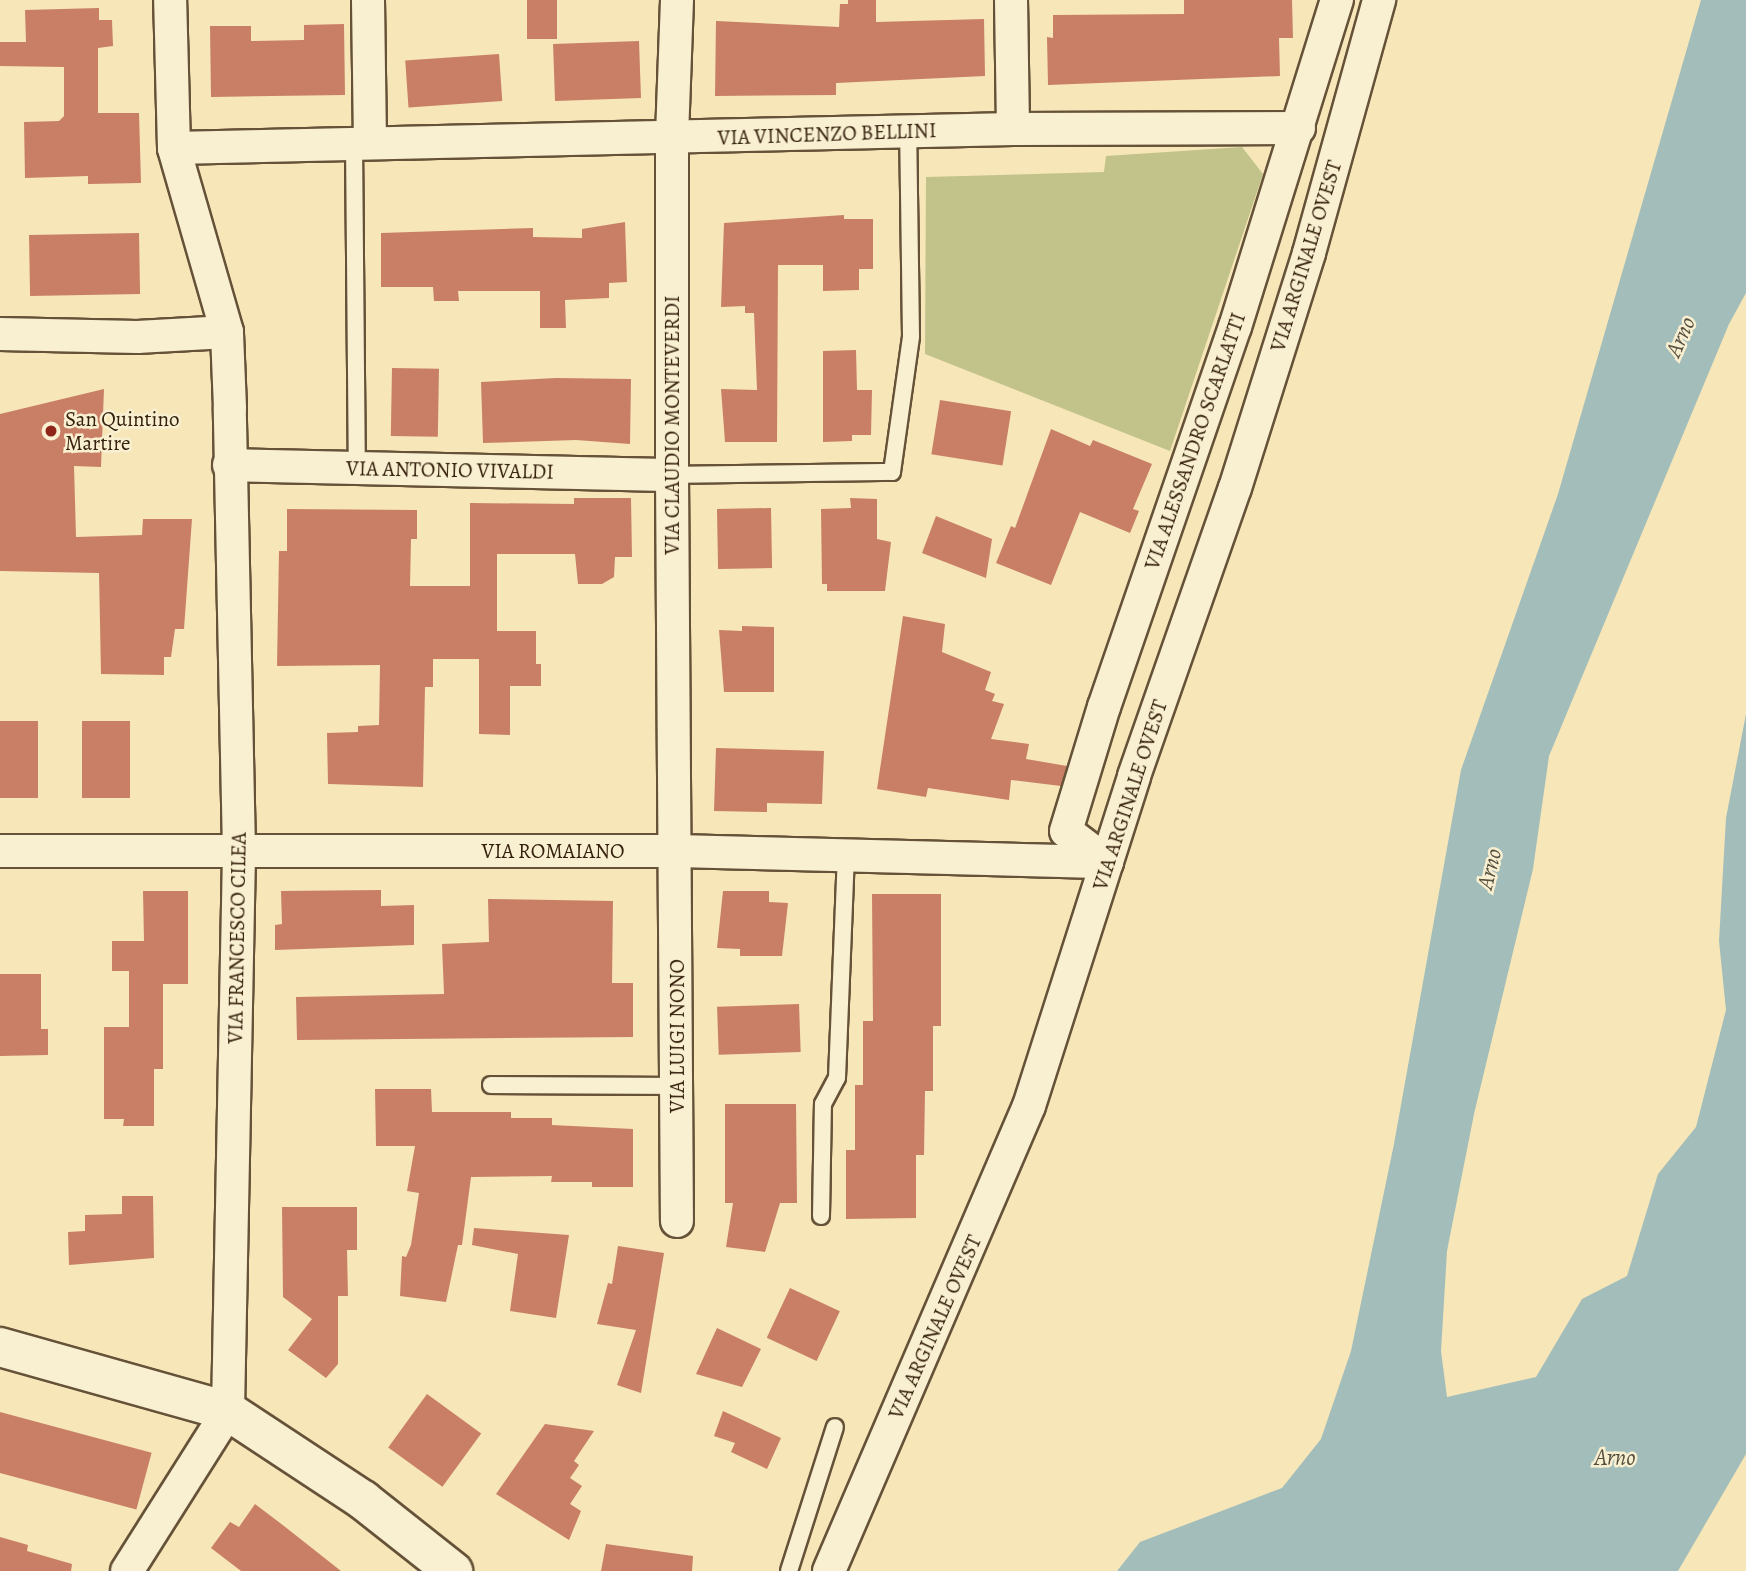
<!DOCTYPE html>
<html>
<head>
<meta charset="utf-8">
<style>
  body { margin:0 }
  #map { position:relative; width:1746px; height:1571px; overflow:hidden; background:#f6e6b8; font-family:Alegreya,serif }
  div>[style] { position:absolute }
  [style*='--x'] { left:calc(var(--x)*1px); top:calc(var(--y)*1px); width:calc(var(--w)*1px); rotate:calc(var(--a)*1deg) }
  .green>* { inset:0; background:#c2c38b }
  .water>* { inset:0; background:#a2bdba }
  .building>* { inset:0; background:#c97f65; transform-origin:0 0 }
  .roads { filter:drop-shadow(2px 0 #655238) drop-shadow(-2px 0 #655238) drop-shadow(0 2px #655238) drop-shadow(0 -2px #655238) }
  .lane>* { height:16px; margin:-8px; padding:0 8px; transform-origin:8px; border-radius:8px; background:#f9efd1 }
  .street>* { height:32px; margin:-16px; padding:0 16px; transform-origin:16px; border-radius:16px; background:#f9efd1 }
  .secondary>* { height:38px; margin:-19px; padding:0 19px; transform-origin:19px; border-radius:19px; background:#f9efd1 }
  .dots>* { width:19px; height:19px; translate:-50% -50%; box-sizing:border-box; border:4px solid #f9efd1; border-radius:50% }
  span { translate:-50% -50%; white-space:nowrap; text-align:center; line-height:1.15; -webkit-text-stroke:5px #f9efd1; paint-order:stroke }
  .street-label { font-size:21px; color:#35210d }
  .poi-label { font-size:21px; color:#35210d }
  .left { translate:0 -50%; text-align:left }
  .water-label { font-size:23px; color:#565041; font-style:italic }
</style>
</head>
<body>
<div id="map">
  <div class="green">
    <div style="clip-path:polygon(1242px 147px,1263px 174px,1170px 451px,925px 354px,926px 177px,1104px 172px,1106px 156px)"></div>
  </div>
  <div class="water">
    <div style="clip-path:polygon(1701px 0,1746px 0,1746px 293px,1729px 324px,1549px 756px,1533px 869px,1474px 1114px,1447px 1251px,1441px 1351px,1447px 1397px,1536px 1377px,1582px 1299px,1627px 1276px,1658px 1174px,1696px 1127px,1726px 1010px,1719px 941px,1726px 818px,1746px 714px,1746px 1454px,1678px 1571px,1117px 1571px,1140px 1542px,1282px 1488px,1321px 1439px,1351px 1351px,1394px 1144px,1461px 770px,1558px 494px)"></div>
  </div>
  <div class="building">
    <div style="left:527px;top:0;width:30px;height:39px"></div>
    <div style="clip-path:polygon(848px 0,876px 0,876px 22px,984px 19px,985px 76px,836px 83px,836px 95px,715px 96px,716px 21px,839px 27px,840px 4px,848px 4px)"></div>
    <div style="clip-path:polygon(1184px 0,1292px 0,1293px 38px,1279px 38px,1280px 76px,1048px 85px,1047px 37px,1053px 38px,1053px 15px,1184px 14px)"></div>
    <div style="clip-path:polygon(99px 8px,99px 20px,112px 20px,113px 46px,98px 48px,98px 113px,139px 113px,141px 183px,88px 184px,88px 176px,25px 178px,24px 122px,59px 121px,64px 116px,64px 67px,0 66px,0 42px,26px 42px,25px 10px)"></div>
    <div style="clip-path:polygon(344px 24px,345px 95px,211px 97px,210px 26px,251px 26px,251px 41px,304px 40px,304px 25px)"></div>
    <div style="left:639px;top:41px;width:57px;height:86px;rotate:88deg"></div>
    <div style="left:499px;top:54px;width:47px;height:94px;rotate:86deg"></div>
    <div style="clip-path:polygon(844px 215px,844px 219px,873px 219px,873px 269px,859px 269px,859px 290px,823px 291px,823px 265px,778px 265px,777px 442px,725px 442px,721px 389px,757px 390px,754px 313px,745px 313px,745px 306px,721px 307px,724px 223px)"></div>
    <div style="clip-path:polygon(625px 222px,627px 282px,609px 283px,609px 298px,565px 300px,566px 328px,540px 328px,540px 291px,458px 291px,459px 301px,434px 301px,433px 287px,381px 287px,381px 233px,533px 228px,533px 237px,582px 238px,582px 229px)"></div>
    <div style="left:139px;top:233px;width:61px;height:110px;rotate:89deg"></div>
    <div style="clip-path:polygon(856px 350px,857px 390px,872px 390px,871px 435px,852px 435px,852px 441px,823px 442px,823px 351px)"></div>
    <div style="left:392px;top:368px;width:47px;height:68px;rotate:1deg"></div>
    <div style="clip-path:polygon(556px 378px,631px 379px,630px 444px,576px 440px,483px 443px,481px 382px)"></div>
    <div style="clip-path:polygon(104px 389px,101px 467px,74px 466px,76px 537px,142px 535px,143px 519px,192px 519px,184px 629px,175px 629px,171px 657px,164px 657px,164px 675px,101px 674px,99px 573px,0 571px,0 414px)"></div>
    <div style="left:940px;top:400px;width:72px;height:55px;rotate:9deg"></div>
    <div style="clip-path:polygon(1051px 429px,1090px 446px,1093px 440px,1152px 464px,1133px 509px,1139px 511px,1130px 533px,1080px 512px,1051px 585px,996px 563px,1011px 526px,1015px 528px)"></div>
    <div style="clip-path:polygon(574px 498px,631px 498px,632px 557px,615px 557px,614px 577px,602px 584px,578px 584px,575px 554px,497px 554px,497px 631px,536px 631px,536px 664px,541px 664px,541px 686px,510px 686px,510px 735px,479px 734px,479px 659px,433px 659px,433px 687px,425px 687px,423px 787px,328px 784px,327px 733px,358px 732px,358px 726px,379px 725px,380px 665px,277px 666px,279px 551px,287px 551px,287px 509px,417px 510px,417px 539px,411px 539px,410px 586px,470px 586px,470px 503px,574px 504px)"></div>
    <div style="clip-path:polygon(850px 498px,877px 499px,877px 539px,891px 542px,885px 591px,827px 591px,827px 584px,822px 584px,821px 509px,851px 508px)"></div>
    <div style="left:771px;top:508px;width:60px;height:54px;rotate:89deg"></div>
    <div style="clip-path:polygon(936px 516px,992px 539px,986px 578px,922px 553px)"></div>
    <div style="clip-path:polygon(903px 616px,945px 624px,942px 652px,991px 672px,985px 690px,995px 694px,992px 701px,1004px 704px,991px 739px,1029px 744px,1026px 759px,1067px 766px,1061px 786px,1011px 780px,1009px 800px,928px 788px,926px 797px,877px 789px)"></div>
    <div style="clip-path:polygon(742px 626px,774px 627px,774px 692px,724px 692px,719px 630px,742px 631px)"></div>
    <div style="left:0;top:721px;width:38px;height:77px"></div>
    <div style="left:82px;top:721px;width:48px;height:77px"></div>
    <div style="clip-path:polygon(716px 748px,824px 751px,822px 804px,767px 803px,767px 812px,714px 811px)"></div>
    <div style="clip-path:polygon(381px 890px,381px 906px,414px 905px,414px 945px,275px 950px,275px 925px,282px 924px,281px 891px)"></div>
    <div style="clip-path:polygon(143px 891px,188px 891px,188px 984px,163px 984px,163px 1069px,154px 1069px,154px 1126px,123px 1126px,124px 1119px,104px 1119px,104px 1027px,129px 1027px,129px 971px,112px 971px,112px 941px,144px 941px)"></div>
    <div style="clip-path:polygon(723px 891px,769px 891px,769px 902px,788px 903px,782px 956px,740px 956px,740px 949px,717px 948px)"></div>
    <div style="clip-path:polygon(872px 894px,941px 894px,941px 1026px,933px 1026px,933px 1091px,925px 1091px,924px 1155px,916px 1155px,916px 1218px,846px 1219px,846px 1150px,855px 1150px,855px 1085px,863px 1085px,863px 1021px,873px 1021px)"></div>
    <div style="clip-path:polygon(488px 899px,613px 901px,612px 983px,633px 983px,633px 1037px,297px 1040px,296px 997px,444px 994px,442px 944px,489px 942px)"></div>
    <div style="clip-path:polygon(0 974px,41px 974px,41px 1029px,48px 1029px,48px 1055px,0 1056px)"></div>
    <div style="left:799px;top:1004px;width:48px;height:82px;rotate:88deg"></div>
    <div style="clip-path:polygon(375px 1089px,431px 1089px,432px 1112px,511px 1112px,511px 1118px,552px 1118px,552px 1125px,633px 1129px,633px 1187px,592px 1187px,592px 1182px,551px 1182px,552px 1176px,471px 1177px,462px 1245px,458px 1245px,446px 1302px,400px 1296px,402px 1256px,406px 1257px,411px 1245px,419px 1193px,407px 1191px,415px 1146px,376px 1146px)"></div>
    <div style="clip-path:polygon(725px 1104px,796px 1104px,797px 1203px,780px 1203px,765px 1252px,726px 1247px,733px 1203px,725px 1203px)"></div>
    <div style="clip-path:polygon(122px 1196px,153px 1196px,154px 1258px,69px 1265px,68px 1232px,85px 1231px,85px 1215px,122px 1214px)"></div>
    <div style="clip-path:polygon(282px 1207px,357px 1207px,357px 1250px,347px 1250px,348px 1296px,338px 1296px,338px 1364px,326px 1378px,288px 1350px,312px 1319px,283px 1297px)"></div>
    <div style="clip-path:polygon(474px 1228px,569px 1235px,556px 1318px,510px 1311px,518px 1254px,472px 1245px)"></div>
    <div style="clip-path:polygon(618px 1246px,664px 1253px,641px 1393px,617px 1385px,636px 1330px,597px 1324px,608px 1283px,612px 1284px)"></div>
    <div style="left:790px;top:1288px;width:55px;height:55px;rotate:25deg"></div>
    <div style="clip-path:polygon(717px 1328px,761px 1349px,742px 1387px,696px 1374px)"></div>
    <div style="left:427px;top:1394px;width:67px;height:66px;rotate:36deg"></div>
    <div style="clip-path:polygon(723px 1411px,781px 1438px,767px 1469px,731px 1452px,735px 1443px,714px 1436px)"></div>
    <div style="left:0;top:1412px;width:157px;height:59px;rotate:15deg"></div>
    <div style="clip-path:polygon(545px 1424px,594px 1431px,574px 1461px,579px 1465px,570px 1478px,582px 1486px,570px 1504px,581px 1511px,569px 1540px,496px 1494px)"></div>
    <div style="clip-path:polygon(255px 1504px,284px 1526px,341px 1571px,241px 1571px,211px 1548px,230px 1522px,239px 1527px)"></div>
    <div style="clip-path:polygon(0 1537px,28px 1545px,27px 1551px,72px 1564px,71px 1571px,0 1571px)"></div>
    <div style="clip-path:polygon(606px 1544px,693px 1556px,692px 1571px,601px 1571px)"></div>
  </div>
  <div class="roads">
    <div class="lane">
      <div style="--x:354;--y:142;--w:326;--a:89.5"></div>
      <div style="--x:672;--y:475;--w:220;--a:-0.8"></div>
      <div style="--x:892;--y:472;--w:137;--a:-82"></div>
      <div style="--x:911;--y:336;--w:204;--a:-90.8"></div>
      <div style="--x:491;--y:1085;--w:186;--a:0.3"></div>
      <div style="--x:821;--y:1216;--w:112;--a:-89"></div>
      <div style="--x:823;--y:1104;--w:30;--a:-62"></div>
      <div style="--x:837;--y:1078;--w:223;--a:-87.7"></div>
      <div style="--x:789;--y:1571;--w:151;--a:-72.3"></div>
    </div>
    <div class="street">
      <div style="--x:368;--y:0;--w:142;--a:89.2"></div>
      <div style="--x:677;--y:0;--w:138;--a:92.1"></div>
      <div style="--x:672;--y:138;--w:337;--a:90"></div>
      <div style="--x:672;--y:475;--w:746;--a:89.62"></div>
      <div style="--x:1011;--y:0;--w:129;--a:89.1"></div>
      <div style="--x:174;--y:148;--w:839;--a:-1.3"></div>
      <div style="--x:1013;--y:129;--w:286;--a:-0.2"></div>
      <div style="--x:0;--y:334;--w:137;--a:1.3"></div>
      <div style="--x:137;--y:337;--w:90;--a:-3.2"></div>
      <div style="--x:229;--y:465;--w:443;--a:1.3"></div>
      <div style="--x:0;--y:851;--w:677;--a:0"></div>
      <div style="--x:677;--y:851;--w:430;--a:1.5"></div>
      <div style="--x:1107;--y:862;--w:51;--a:-142.9"></div>
      <div style="--x:1066;--y:831;--w:130;--a:-73"></div>
      <div style="--x:1104;--y:707;--w:402;--a:-71"></div>
      <div style="--x:1235;--y:327;--w:343;--a:-72.7"></div>
      <div style="--x:127;--y:1571;--w:189;--a:-57.7"></div>
      <div style="--x:228;--y:1411;--w:560;--a:-88.87"></div>
      <div style="--x:239;--y:851;--w:443;--a:-91.2"></div>
      <div style="--x:230;--y:408;--w:76;--a:-92.3"></div>
      <div style="--x:227;--y:332;--w:191;--a:-106.1"></div>
      <div style="--x:174;--y:148;--w:148;--a:-91.5"></div>
      <div style="--x:829;--y:1571;--w:506;--a:-66.73"></div>
      <div style="--x:1029;--y:1106;--w:346;--a:-72.3"></div>
      <div style="--x:1134;--y:776;--w:305;--a:-70.7"></div>
      <div style="--x:1235;--y:488;--w:246;--a:-72.5"></div>
      <div style="--x:1309;--y:253;--w:263;--a:-74.5"></div>
    </div>
    <div class="secondary">
      <div style="--x:0;--y:1347;--w:237;--a:15.7"></div>
      <div style="--x:228;--y:1411;--w:162;--a:33.4"></div>
      <div style="--x:363;--y:1500;--w:115;--a:38.3"></div>
    </div>
  </div>
  <div class="dots">
    <div style="left:51px;top:431px;background:#8f2418"></div>
  </div>
  <div class="street-label">
    <span style="left:827px;top:134px;rotate:-2deg">VIA VINCENZO BELLINI</span>
    <span style="left:1306px;top:256px;rotate:-73deg">VIA ARGINALE OVEST</span>
    <span style="left:672px;top:425px;rotate:-90deg">VIA CLAUDIO MONTEVERDI</span>
    <span style="left:1195px;top:441px;rotate:-71deg">VIA ALESSANDRO SCARLATTI</span>
    <span style="left:450px;top:470px;rotate:1deg">VIA ANTONIO VIVALDI</span>
    <span style="left:1130px;top:795px;rotate:-72deg">VIA ARGINALE OVEST</span>
    <span style="left:553px;top:851px">VIA ROMAIANO</span>
    <span style="left:237px;top:938px;rotate:-89deg">VIA FRANCESCO CILEA</span>
    <span style="left:677px;top:1036px;rotate:-90deg">VIA LUIGI NONO</span>
    <span style="left:935px;top:1327px;rotate:-66deg">VIA ARGINALE OVEST</span>
  </div>
  <div class="poi-label">
    <span class="left" style="left:65px;top:431px">San Quintino<br>Martire</span>
  </div>
  <div class="water-label">
    <span style="left:1681px;top:337px;rotate:-66deg">Arno</span>
    <span style="left:1490px;top:869px;rotate:-76deg">Arno</span>
    <span style="left:1615px;top:1458px">Arno</span>
  </div>
</div>
</body>
</html>
